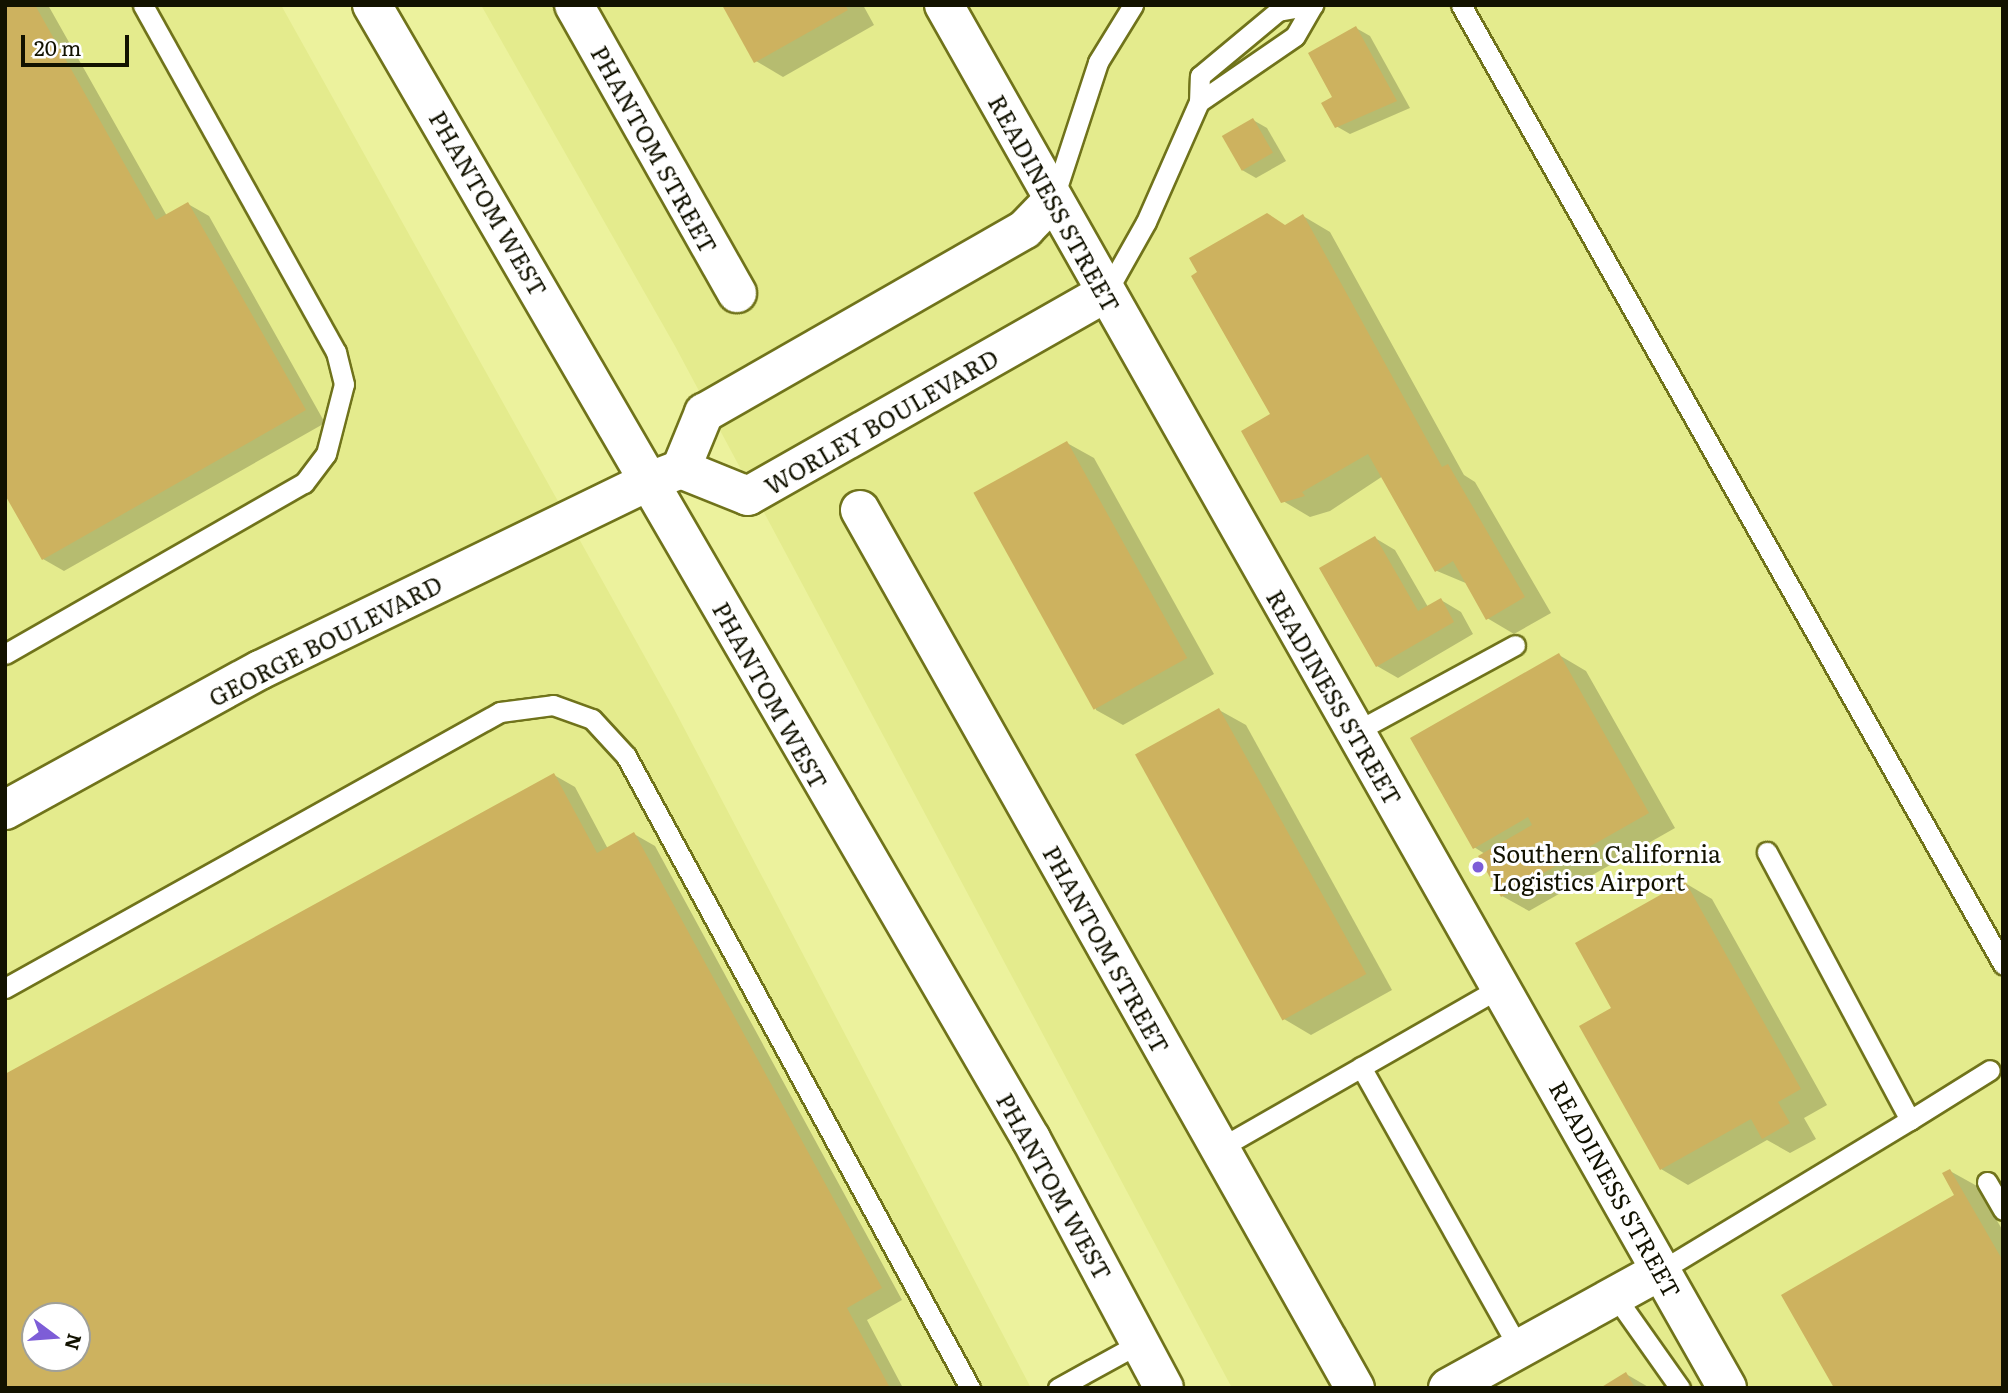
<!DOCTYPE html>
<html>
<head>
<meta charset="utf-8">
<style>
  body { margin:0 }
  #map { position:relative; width:2008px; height:1393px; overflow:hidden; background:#ecf29d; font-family:Literata,serif }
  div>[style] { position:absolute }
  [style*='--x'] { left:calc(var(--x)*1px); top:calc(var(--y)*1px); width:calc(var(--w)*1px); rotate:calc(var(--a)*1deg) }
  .built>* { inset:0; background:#e4eb8d }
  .shadow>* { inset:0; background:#0003 }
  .building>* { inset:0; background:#cdb25f; transform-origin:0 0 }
  .roads { filter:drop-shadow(2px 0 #70731b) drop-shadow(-2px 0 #70731b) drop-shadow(0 2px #70731b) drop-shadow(0 -2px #70731b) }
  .service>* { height:19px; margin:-9.5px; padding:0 9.5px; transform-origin:9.5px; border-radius:9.5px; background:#fff }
  .minor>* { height:38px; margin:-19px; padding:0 19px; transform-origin:19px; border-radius:19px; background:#fff }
  .tertiary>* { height:38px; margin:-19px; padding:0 19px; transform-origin:19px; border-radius:19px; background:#fff }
  .dots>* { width:19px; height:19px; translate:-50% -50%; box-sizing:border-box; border:4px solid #fff; border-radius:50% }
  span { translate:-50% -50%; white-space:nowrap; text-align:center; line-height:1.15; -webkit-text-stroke:6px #fff; paint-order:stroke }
  .street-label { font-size:24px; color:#121200 }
  .poi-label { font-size:24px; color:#121200 }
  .left { translate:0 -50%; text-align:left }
  .frame { position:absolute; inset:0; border:7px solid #121200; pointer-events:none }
  .north { position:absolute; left:21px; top:1302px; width:70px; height:70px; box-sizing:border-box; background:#fff; border:2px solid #a0a099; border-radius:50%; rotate:106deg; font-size:19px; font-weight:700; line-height:28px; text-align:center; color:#121200 }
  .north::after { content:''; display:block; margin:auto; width:24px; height:32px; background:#7d5dd7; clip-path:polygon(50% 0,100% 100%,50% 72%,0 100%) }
  .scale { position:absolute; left:21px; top:35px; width:108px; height:32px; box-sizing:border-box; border:4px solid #121200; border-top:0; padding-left:9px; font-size:21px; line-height:24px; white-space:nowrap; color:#121200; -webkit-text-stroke:5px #fff; paint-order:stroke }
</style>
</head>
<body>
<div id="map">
  <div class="built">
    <div style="clip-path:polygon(evenodd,5px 5px,281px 5px,674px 709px,1031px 1388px,5px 1388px,5px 5px,35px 1316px,77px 1316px,77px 1358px,35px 1358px,35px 1316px)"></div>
    <div style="clip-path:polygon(481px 5px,2003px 5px,2003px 1388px,1232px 1388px,675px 346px)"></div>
  </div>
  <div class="shadow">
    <div style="clip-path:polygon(5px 5px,48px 5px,167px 216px,188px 204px,209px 216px,325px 423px,64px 571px,43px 559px)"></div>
    <div style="clip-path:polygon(724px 5px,863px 5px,874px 25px,783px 77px,756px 61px)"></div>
    <div style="clip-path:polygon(1356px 28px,1370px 36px,1410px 108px,1350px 134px,1336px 126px)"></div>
    <div style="clip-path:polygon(1253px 120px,1267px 128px,1286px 161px,1256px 178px,1242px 170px)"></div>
    <div style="clip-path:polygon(1303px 216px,1330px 232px,1464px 475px,1475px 482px,1551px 613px,1514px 634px,1487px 618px,1468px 584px,1437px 571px,1383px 476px,1330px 511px,1310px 517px,1283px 501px,1273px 415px,1287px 226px)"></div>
    <div style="clip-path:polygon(1067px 443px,1094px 458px,1214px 674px,1123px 725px,1096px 710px)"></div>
    <div style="clip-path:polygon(1375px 538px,1395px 550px,1428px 607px,1441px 600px,1461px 612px,1473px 634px,1398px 678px,1377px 666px)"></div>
    <div style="clip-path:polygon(1559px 655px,1586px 671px,1675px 828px,1529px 911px,1502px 896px,1485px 854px,1474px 847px)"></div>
    <div style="clip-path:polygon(1219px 710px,1246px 725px,1392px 990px,1311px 1035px,1284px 1019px)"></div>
    <div style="clip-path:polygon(evenodd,554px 775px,575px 787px,608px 849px,634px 834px,655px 846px,902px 1300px,867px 1320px,903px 1388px,5px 1388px,5px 1076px,554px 775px,35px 1316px,77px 1316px,77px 1358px,35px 1358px,35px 1316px)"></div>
    <div style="clip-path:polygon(1685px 883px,1712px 899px,1827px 1105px,1804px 1118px,1816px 1139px,1790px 1153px,1767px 1140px,1688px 1185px,1661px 1169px,1614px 1009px)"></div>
    <div style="clip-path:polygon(1950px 1171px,1977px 1186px,2003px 1231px,2003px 1388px)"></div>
    <div style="clip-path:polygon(1626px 1374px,1650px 1388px,1603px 1388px)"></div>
  </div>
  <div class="building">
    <div style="clip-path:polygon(5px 5px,35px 5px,156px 220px,188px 202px,306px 410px,42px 560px,5px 495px)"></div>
    <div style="clip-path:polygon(722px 5px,845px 5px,848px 10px,754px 63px)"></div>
    <div style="clip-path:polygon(1356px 26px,1397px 101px,1335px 128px,1321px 103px,1332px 97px,1308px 53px)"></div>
    <div style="left:1253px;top:118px;width:40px;height:36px;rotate:60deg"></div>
    <div style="clip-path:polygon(1267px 213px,1285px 225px,1303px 214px,1442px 467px,1448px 464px,1525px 597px,1486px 620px,1453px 561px,1435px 572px,1368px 454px,1302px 492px,1305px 496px,1281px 503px,1241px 431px,1270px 414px,1191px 276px,1197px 272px,1189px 258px)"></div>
    <div style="left:1067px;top:441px;width:248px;height:107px;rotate:61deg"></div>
    <div style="clip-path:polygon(1375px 536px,1418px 611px,1441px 598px,1454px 622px,1376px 667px,1319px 568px)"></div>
    <div style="clip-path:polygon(1559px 653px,1649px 813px,1501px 897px,1478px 856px,1532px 825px,1528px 817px,1473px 849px,1410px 738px)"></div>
    <div style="left:1219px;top:708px;width:304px;height:96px;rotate:61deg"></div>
    <div style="clip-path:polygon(evenodd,554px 773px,597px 853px,634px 832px,882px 1288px,847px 1308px,890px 1388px,724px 1383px,5px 1388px,5px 1074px,554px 773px,35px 1316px,77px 1316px,77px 1358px,35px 1358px,35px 1316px)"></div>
    <div style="clip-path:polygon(1685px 881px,1801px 1089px,1778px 1102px,1790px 1123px,1762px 1139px,1751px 1119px,1660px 1170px,1579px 1026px,1611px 1008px,1575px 943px)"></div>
    <div style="clip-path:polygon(1950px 1169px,2003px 1261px,2003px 1388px,1834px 1388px,1781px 1295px,1954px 1195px,1942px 1173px)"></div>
    <div style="clip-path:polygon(1626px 1372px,1635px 1388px,1600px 1388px)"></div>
  </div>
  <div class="roads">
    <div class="service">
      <div style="--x:1461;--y:5;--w:1102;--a:60.53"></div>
      <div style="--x:1199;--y:102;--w:116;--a:-34.5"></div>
      <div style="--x:1295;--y:36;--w:34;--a:-60"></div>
      <div style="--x:1054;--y:197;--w:142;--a:-71.9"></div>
      <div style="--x:1098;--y:62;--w:67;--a:-58.4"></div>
      <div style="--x:1106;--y:293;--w:81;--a:-60.6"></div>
      <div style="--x:1146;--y:222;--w:131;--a:-66.2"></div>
      <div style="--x:1199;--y:102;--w:26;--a:-88"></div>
      <div style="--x:1200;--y:76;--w:102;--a:-39.8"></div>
      <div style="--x:1278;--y:11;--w:36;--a:-10"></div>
      <div style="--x:5;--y:654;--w:344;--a:-29.8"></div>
      <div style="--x:304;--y:483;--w:36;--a:-53"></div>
      <div style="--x:326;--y:454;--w:72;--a:-75.6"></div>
      <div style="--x:344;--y:384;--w:33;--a:-104"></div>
      <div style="--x:336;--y:352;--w:397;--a:-119.1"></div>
      <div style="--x:1355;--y:732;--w:182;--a:-28.5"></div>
      <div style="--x:5;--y:988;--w:567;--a:-29.14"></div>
      <div style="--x:500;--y:712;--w:53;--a:-7.5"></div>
      <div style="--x:553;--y:705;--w:41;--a:19.7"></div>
      <div style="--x:592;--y:719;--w:50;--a:47.4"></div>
      <div style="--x:626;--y:756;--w:720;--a:61.44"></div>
      <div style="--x:1361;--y:1067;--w:323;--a:60.7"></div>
      <div style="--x:1910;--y:1120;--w:94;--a:-32"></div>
      <div style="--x:1220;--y:1148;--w:324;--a:-29.8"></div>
      <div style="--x:1987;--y:1182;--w:32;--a:60"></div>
      <div style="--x:1662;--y:1270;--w:290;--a:-31.2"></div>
      <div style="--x:1910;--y:1120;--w:304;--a:-118.1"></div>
      <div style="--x:1615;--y:1296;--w:113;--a:54.8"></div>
      <div style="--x:1058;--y:1388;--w:94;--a:-28.8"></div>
    </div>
    <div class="minor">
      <div style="--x:574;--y:5;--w:331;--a:60.5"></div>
      <div style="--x:944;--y:5;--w:1589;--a:60.48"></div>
      <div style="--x:681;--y:469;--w:61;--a:-67.7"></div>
      <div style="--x:704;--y:413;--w:370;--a:-29.8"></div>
      <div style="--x:1025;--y:229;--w:40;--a:-46"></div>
      <div style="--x:860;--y:510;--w:1008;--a:60.59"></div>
      <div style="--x:5;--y:810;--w:291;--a:-28.8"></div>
      <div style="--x:260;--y:670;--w:433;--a:-25.9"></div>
      <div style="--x:650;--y:481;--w:33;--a:-21"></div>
      <div style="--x:681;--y:469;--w:72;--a:21.9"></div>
      <div style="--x:748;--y:496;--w:412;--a:-29.6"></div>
      <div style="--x:1448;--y:1388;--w:244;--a:-28.9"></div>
    </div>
    <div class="tertiary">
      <div style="--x:372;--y:5;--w:1312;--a:59.84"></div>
      <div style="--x:1031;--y:1139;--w:282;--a:61.9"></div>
    </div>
  </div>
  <div class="dots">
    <div style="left:1478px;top:867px;background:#7d5dd7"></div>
  </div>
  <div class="street-label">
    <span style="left:655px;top:149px;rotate:61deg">PHANTOM STREET</span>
    <span style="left:489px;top:203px;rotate:60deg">PHANTOM WEST</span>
    <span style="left:1055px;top:203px;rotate:61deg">READINESS STREET</span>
    <span style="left:881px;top:421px;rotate:-30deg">WORLEY BOULEVARD</span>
    <span style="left:325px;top:640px;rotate:-27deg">GEORGE BOULEVARD</span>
    <span style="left:771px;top:695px;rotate:61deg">PHANTOM WEST</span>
    <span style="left:1335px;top:697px;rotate:60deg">READINESS STREET</span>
    <span style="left:1107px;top:949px;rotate:61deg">PHANTOM STREET</span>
    <span style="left:1055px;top:1186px;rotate:61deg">PHANTOM WEST</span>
    <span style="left:1616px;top:1189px;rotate:61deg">READINESS STREET</span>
  </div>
  <div class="poi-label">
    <span class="left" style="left:1492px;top:867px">Southern California<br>Logistics Airport</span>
  </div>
  <div class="frame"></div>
  <div class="north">N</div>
  <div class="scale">20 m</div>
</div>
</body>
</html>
